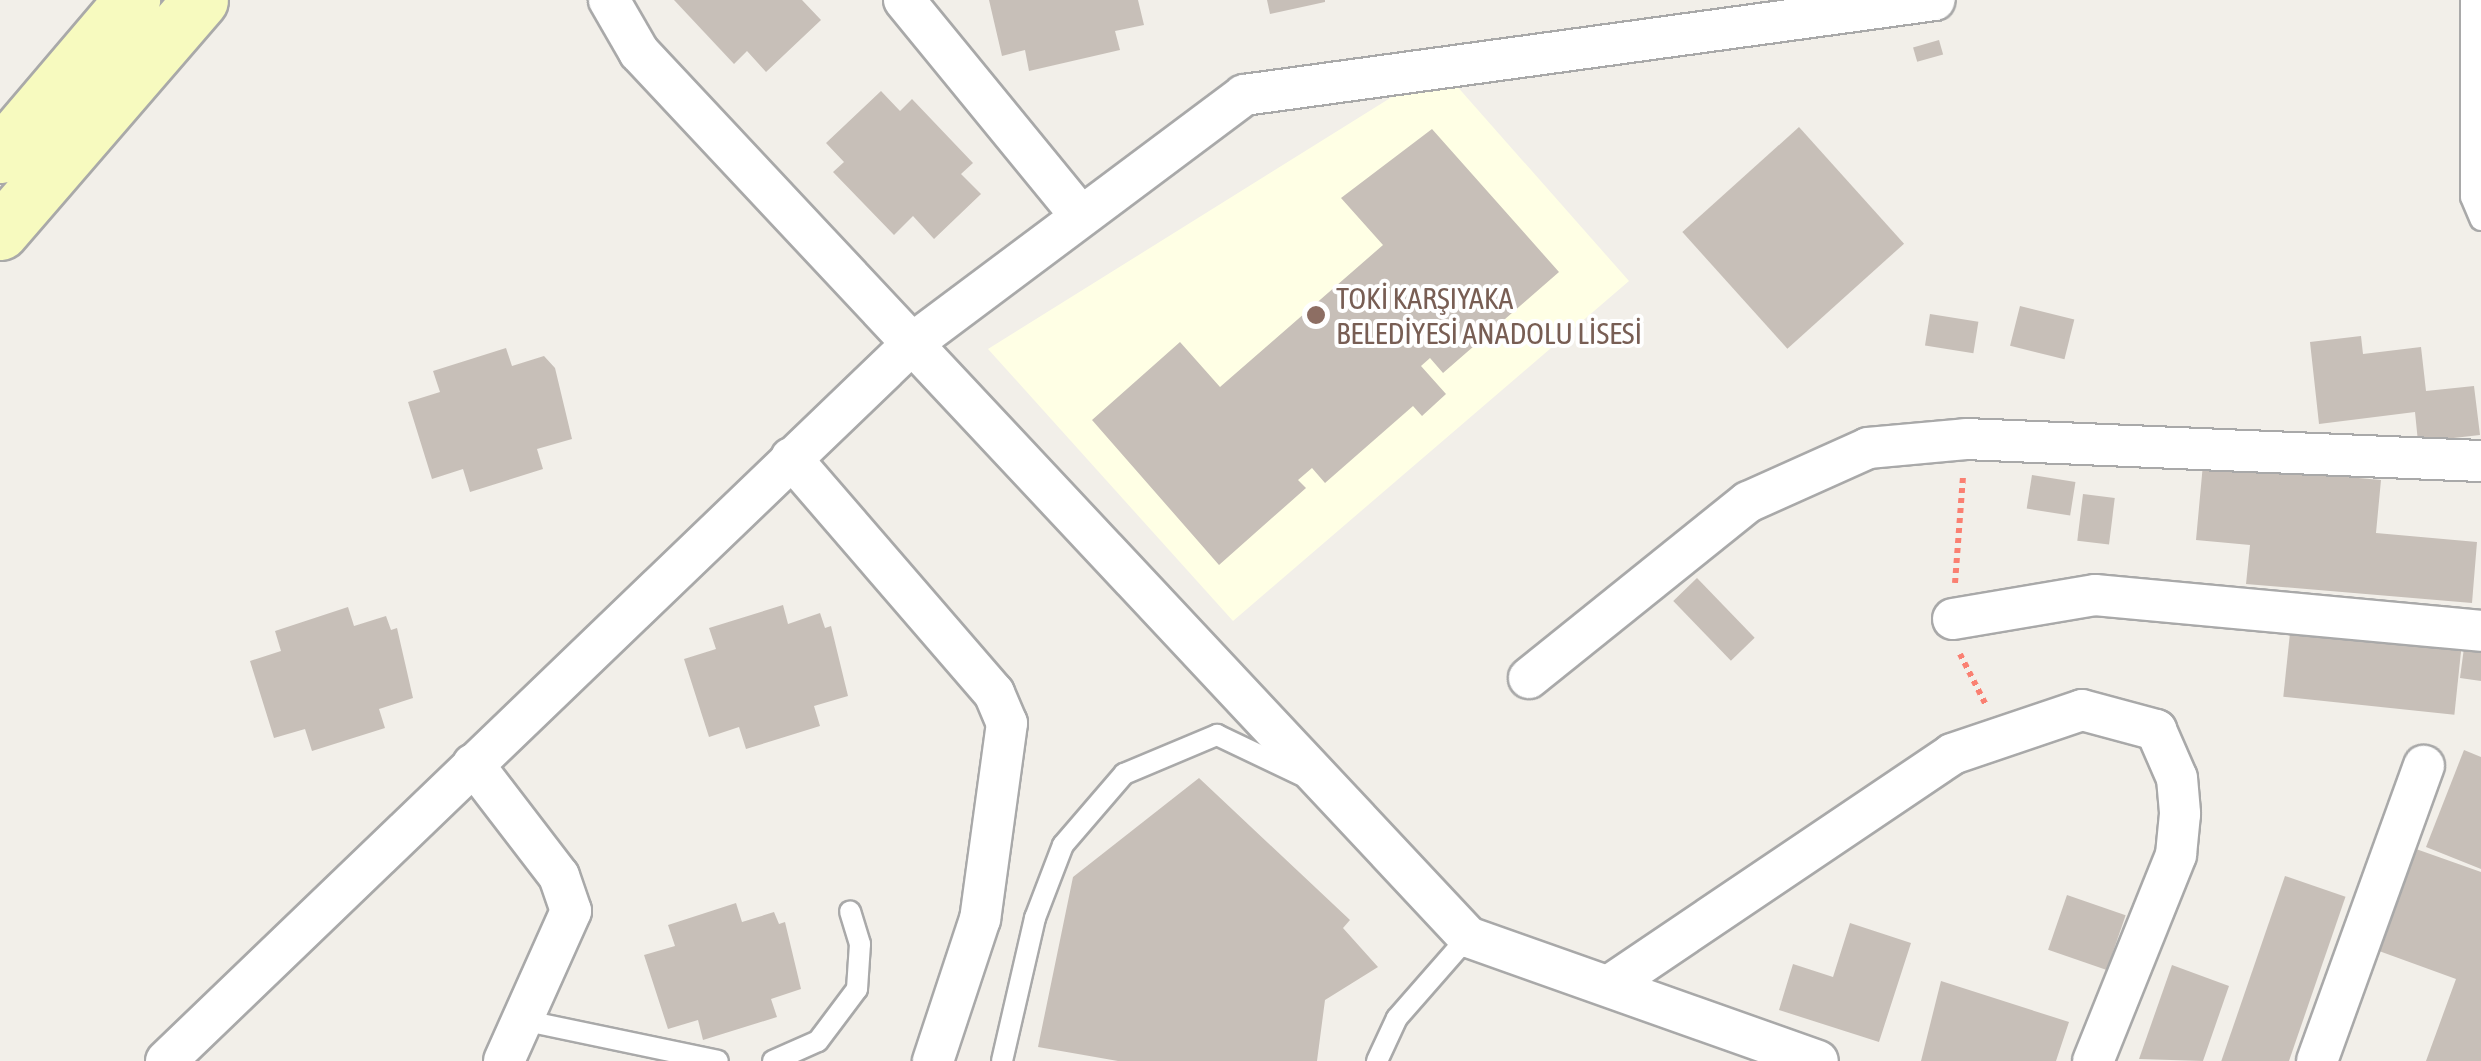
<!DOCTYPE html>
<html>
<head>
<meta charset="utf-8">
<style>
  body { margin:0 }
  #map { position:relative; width:2481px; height:1061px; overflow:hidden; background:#f2efe9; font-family:"Asap Condensed",sans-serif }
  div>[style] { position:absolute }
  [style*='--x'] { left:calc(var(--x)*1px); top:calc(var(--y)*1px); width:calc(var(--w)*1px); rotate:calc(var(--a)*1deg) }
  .education>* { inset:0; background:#ffffe5 }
  .building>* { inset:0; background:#c7bfb8; transform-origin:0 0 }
  .path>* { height:6px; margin-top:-3px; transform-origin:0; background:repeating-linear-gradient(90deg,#fa8072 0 5px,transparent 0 10px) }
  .roads { filter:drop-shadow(2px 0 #a9a9a9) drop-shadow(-2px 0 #a9a9a9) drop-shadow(0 2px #a9a9a9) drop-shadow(0 -2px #a9a9a9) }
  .lane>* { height:20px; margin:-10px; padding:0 10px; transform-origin:10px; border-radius:10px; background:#fff }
  .street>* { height:40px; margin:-20px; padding:0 20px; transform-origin:20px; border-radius:20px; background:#fff }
  .secondary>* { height:55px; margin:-27.5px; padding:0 27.5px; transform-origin:27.5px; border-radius:27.5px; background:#f7fabf }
  .dots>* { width:28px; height:28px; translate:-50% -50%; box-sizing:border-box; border:5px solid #fff; border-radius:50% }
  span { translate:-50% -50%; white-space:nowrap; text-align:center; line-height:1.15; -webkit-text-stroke:8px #fff; paint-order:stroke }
  .education-label { font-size:30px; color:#785e54 }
  .left { translate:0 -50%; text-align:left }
</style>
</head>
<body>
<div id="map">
  <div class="education">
    <div style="clip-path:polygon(1440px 67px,1629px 281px,1233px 621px,988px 349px)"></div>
  </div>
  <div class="building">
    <div style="clip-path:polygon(674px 0,802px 0,821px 20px,766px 72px,747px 51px,734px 64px)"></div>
    <div style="clip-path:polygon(989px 0,1138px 0,1144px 25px,1115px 31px,1120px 50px,1029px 71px,1025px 50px,1002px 56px)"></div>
    <div style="clip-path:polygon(1267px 0,1325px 0,1325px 2px,1270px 14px)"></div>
    <div style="left:1939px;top:40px;width:15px;height:27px;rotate:74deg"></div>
    <div style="clip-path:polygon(881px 91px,900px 111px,912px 99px,973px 163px,961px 174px,981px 194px,934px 239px,913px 216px,894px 235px,833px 172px,844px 162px,826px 143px)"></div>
    <div style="left:1799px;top:127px;width:157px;height:157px;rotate:48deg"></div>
    <div style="clip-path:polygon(1432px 129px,1559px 272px,1443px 373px,1430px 358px,1421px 366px,1446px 394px,1422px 416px,1413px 406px,1325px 483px,1312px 468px,1298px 480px,1306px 488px,1219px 565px,1092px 420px,1180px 342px,1220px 387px,1383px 245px,1341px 198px)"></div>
    <div style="left:2020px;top:306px;width:56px;height:41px;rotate:14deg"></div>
    <div style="left:1930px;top:314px;width:49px;height:32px;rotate:9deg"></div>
    <div style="clip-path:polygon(2361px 336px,2363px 354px,2421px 347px,2426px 391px,2474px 386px,2480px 435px,2418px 442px,2415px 412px,2319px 424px,2310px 342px)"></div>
    <div style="clip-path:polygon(506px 348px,512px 366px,544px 356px,555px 368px,572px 439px,537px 449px,543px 469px,470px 492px,463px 469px,432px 479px,408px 402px,440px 392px,433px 371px)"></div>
    <div style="clip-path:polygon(2203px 464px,2381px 480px,2376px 533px,2477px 542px,2472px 603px,2246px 584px,2250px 545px,2196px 540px)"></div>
    <div style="left:2032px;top:475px;width:44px;height:34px;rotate:9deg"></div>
    <div style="left:2083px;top:494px;width:32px;height:47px;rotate:7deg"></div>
    <div style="left:1697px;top:578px;width:83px;height:33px;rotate:46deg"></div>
    <div style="clip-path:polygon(783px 605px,788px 624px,820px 613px,825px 628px,831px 626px,848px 696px,814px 706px,820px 726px,746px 749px,739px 727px,709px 737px,684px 659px,716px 649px,709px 628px)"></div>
    <div style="clip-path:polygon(348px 607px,354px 626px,386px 616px,391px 630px,397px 628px,413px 698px,379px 709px,385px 728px,312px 751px,305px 729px,274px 738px,250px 661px,281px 651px,275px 631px)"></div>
    <div style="left:2290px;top:633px;width:172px;height:64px;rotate:6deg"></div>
    <div style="clip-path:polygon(2465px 640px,2481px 643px,2481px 681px,2460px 678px)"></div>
    <div style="clip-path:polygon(2464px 750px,2481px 757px,2481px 869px,2426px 847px)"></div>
    <div style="clip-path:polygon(1199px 778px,1350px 920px,1343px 928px,1378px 967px,1325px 1000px,1317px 1061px,1118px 1061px,1038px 1047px,1073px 877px)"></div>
    <div style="clip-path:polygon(2416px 849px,2481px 872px,2481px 1061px,2426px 1061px,2456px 979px,2379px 951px)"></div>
    <div style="left:2285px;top:876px;width:64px;height:196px;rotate:19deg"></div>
    <div style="left:2067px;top:895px;width:62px;height:58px;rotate:19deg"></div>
    <div style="clip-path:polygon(736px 903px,742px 922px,774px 912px,779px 924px,785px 922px,801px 989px,771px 999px,777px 1017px,703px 1040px,698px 1020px,668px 1029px,644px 955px,675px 946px,668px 925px)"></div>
    <div style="clip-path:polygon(1850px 923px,1911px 943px,1879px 1042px,1779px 1010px,1793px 964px,1833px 977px)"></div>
    <div style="clip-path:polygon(2172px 965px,2229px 986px,2203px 1061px,2139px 1059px)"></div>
    <div style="clip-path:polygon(1941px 981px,2069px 1022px,2056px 1061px,1921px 1061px)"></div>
  </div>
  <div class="path">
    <div style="--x:1955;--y:583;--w:107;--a:-85.7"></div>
    <div style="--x:1960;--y:654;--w:57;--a:63"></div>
  </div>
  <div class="roads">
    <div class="lane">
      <div style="--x:2471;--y:0;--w:197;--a:90"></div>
      <div style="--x:2471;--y:197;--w:25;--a:67"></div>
      <div style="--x:522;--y:1020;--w:200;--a:11.8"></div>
      <div style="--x:773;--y:1061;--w:49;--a:-24"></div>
      <div style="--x:818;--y:1041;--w:65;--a:-53.1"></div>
      <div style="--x:857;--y:989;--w:45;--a:-86.2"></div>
      <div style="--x:860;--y:944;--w:34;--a:-107"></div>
      <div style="--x:1002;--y:1061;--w:147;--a:-77"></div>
      <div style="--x:1035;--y:918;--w:78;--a:-69"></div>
      <div style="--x:1063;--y:845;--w:94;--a:-49.3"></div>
      <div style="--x:1124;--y:774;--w:101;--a:-22.8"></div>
      <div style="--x:1217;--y:735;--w:93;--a:25.5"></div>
      <div style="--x:1377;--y:1061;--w:47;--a:-65.1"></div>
      <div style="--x:1397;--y:1018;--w:108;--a:-48.8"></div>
    </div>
    <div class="street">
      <div style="--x:609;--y:0;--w:60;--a:60"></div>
      <div style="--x:639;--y:52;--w:1213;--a:46.87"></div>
      <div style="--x:1468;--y:937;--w:371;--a:19.5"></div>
      <div style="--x:904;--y:0;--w:279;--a:50.7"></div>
      <div style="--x:791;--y:458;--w:311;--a:49.2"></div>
      <div style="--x:994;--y:693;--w:33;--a:67"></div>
      <div style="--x:1007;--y:723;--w:198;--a:97.8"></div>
      <div style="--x:980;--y:919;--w:150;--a:108.3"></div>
      <div style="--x:1953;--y:619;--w:144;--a:-9.6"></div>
      <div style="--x:2095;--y:595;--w:388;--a:5.3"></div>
      <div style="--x:1529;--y:678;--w:281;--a:-38.8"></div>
      <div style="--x:1748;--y:502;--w:132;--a:-24.2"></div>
      <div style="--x:1868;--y:448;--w:98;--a:-5.2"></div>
      <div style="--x:1966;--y:439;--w:515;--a:2.45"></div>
      <div style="--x:473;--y:764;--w:141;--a:52.5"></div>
      <div style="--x:559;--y:876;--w:37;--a:71"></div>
      <div style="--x:571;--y:911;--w:164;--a:114.1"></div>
      <div style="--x:1610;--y:985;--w:413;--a:-34"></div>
      <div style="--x:1952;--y:754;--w:137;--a:-18.7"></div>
      <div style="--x:2082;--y:710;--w:77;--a:15.1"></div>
      <div style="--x:2156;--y:730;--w:52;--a:66.4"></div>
      <div style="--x:2177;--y:778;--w:36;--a:85"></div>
      <div style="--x:2180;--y:814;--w:41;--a:95.6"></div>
      <div style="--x:2176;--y:855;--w:222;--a:111.9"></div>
      <div style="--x:166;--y:1061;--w:1038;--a:-43.87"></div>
      <div style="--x:914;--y:342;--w:412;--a:-36.8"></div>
      <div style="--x:1244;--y:95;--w:697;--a:-7.83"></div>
      <div style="--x:2317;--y:1061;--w:314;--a:-70.1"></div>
    </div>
    <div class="secondary">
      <div style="--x:0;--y:155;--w:204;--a:-49.6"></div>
      <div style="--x:0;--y:232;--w:306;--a:-49.2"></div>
    </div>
  </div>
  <div class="dots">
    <div style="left:1316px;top:315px;background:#8d6e63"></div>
  </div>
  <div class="education-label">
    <span class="left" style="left:1336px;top:315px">TOKİ KARŞIYAKA<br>BELEDİYESİ ANADOLU LİSESİ</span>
  </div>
</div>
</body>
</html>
